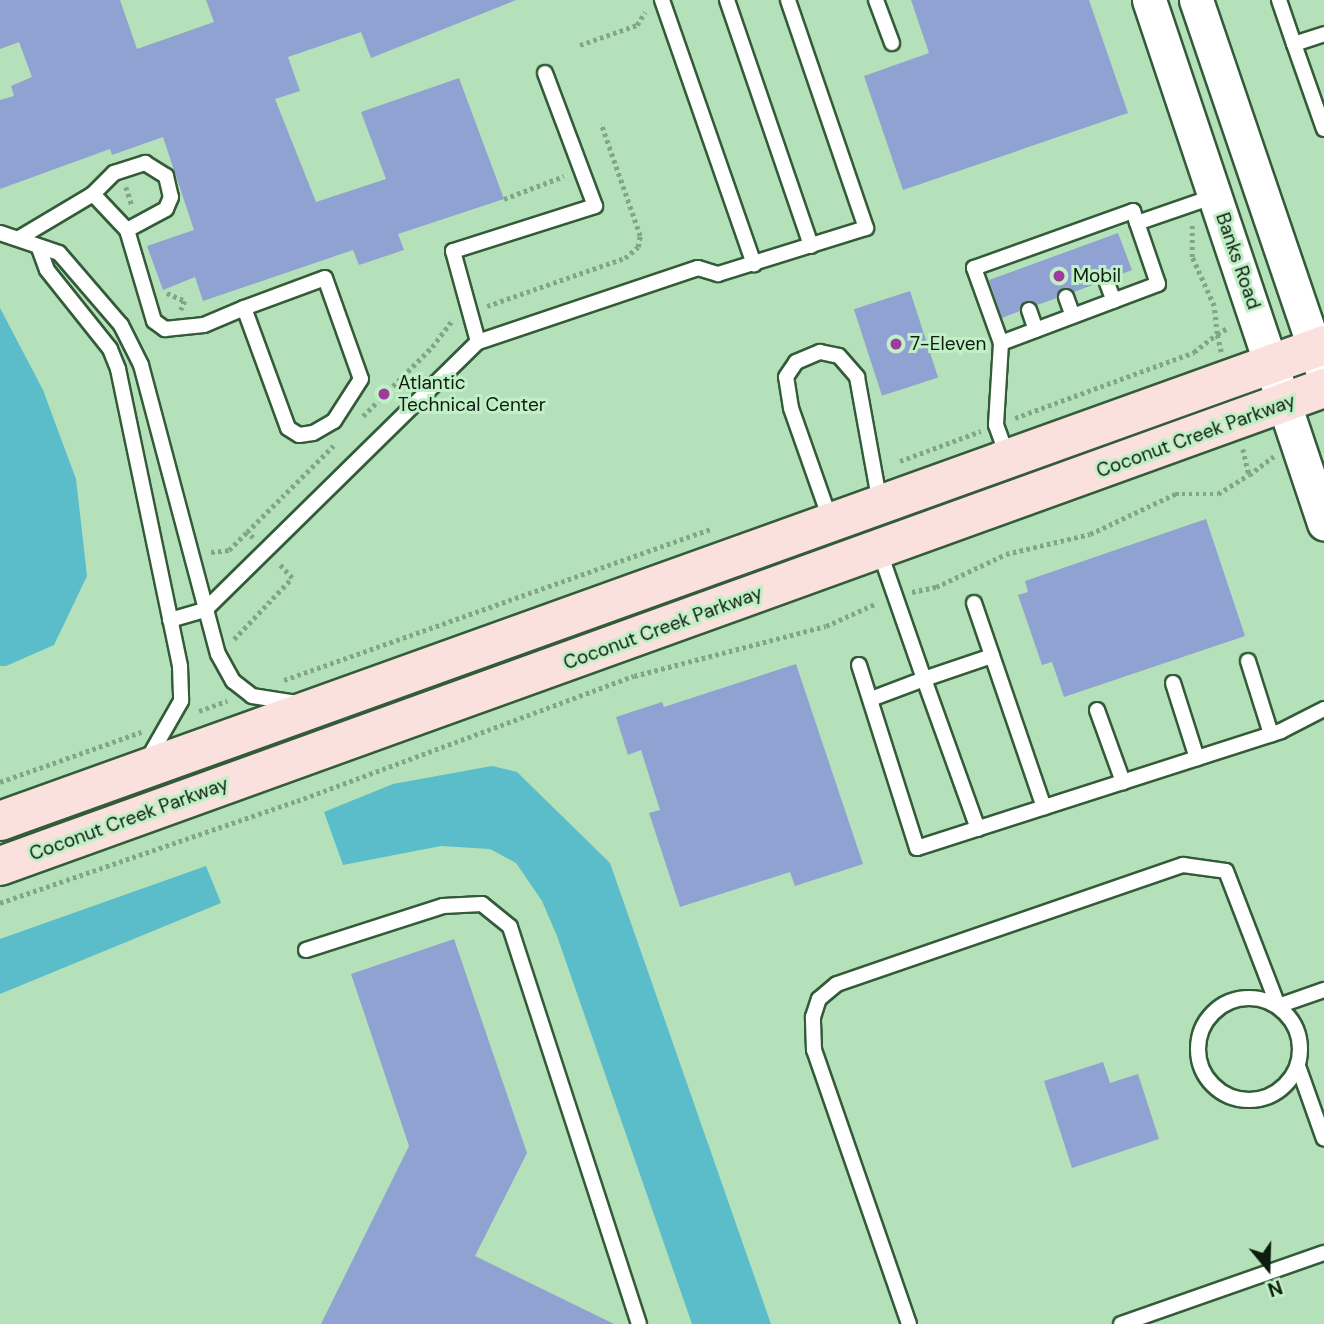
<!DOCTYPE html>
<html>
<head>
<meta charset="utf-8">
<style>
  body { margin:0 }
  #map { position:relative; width:1324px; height:1324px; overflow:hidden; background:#b4e1b9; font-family:"DM Sans",sans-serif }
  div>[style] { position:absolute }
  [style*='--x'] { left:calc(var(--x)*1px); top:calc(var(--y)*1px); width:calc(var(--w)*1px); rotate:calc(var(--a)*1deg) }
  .water>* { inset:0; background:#5bbcca }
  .building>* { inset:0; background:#8fa2d1; transform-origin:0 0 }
  .path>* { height:4.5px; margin-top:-2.25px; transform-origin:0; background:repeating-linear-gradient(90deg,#81a686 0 3.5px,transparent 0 7px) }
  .roads { filter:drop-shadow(2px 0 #335b39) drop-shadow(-2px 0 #335b39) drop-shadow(0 2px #335b39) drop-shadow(0 -2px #335b39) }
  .service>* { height:14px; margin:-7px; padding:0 7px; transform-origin:7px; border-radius:7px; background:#fff }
  .service>.ring { margin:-7px; padding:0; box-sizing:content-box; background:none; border:14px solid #fff; border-radius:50% }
  .tertiary>* { height:33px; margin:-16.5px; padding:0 16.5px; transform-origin:16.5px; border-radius:16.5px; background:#fff }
  .secondary>* { height:38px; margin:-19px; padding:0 19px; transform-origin:19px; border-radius:19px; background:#fbe1de }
  .dots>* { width:19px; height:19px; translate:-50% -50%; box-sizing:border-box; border:4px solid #c1efc6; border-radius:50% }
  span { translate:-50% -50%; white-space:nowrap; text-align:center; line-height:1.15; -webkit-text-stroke:6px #c1efc6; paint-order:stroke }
  .street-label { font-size:19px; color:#0c1d0f }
  .poi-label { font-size:19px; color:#0c1d0f }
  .left { translate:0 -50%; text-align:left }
  .north { position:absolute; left:1233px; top:1233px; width:70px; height:70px; -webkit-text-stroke:5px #c1efc6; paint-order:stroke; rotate:161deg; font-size:19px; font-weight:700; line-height:28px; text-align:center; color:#0c1d0f }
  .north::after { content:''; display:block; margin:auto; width:24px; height:32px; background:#0c1d0f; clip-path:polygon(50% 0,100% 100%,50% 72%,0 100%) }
</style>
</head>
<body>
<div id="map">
  <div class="water">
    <div style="clip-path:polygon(0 308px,43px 390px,76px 479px,87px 576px,54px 645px,6px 666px,0 666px)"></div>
    <div style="clip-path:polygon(492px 766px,517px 772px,610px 863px,771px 1324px,692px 1324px,557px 936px,542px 901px,516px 863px,490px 849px,441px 846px,343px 865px,324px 812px,393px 784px)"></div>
    <div style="clip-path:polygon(206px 866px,221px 903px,0 994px,0 939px)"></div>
  </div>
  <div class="building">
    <div style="clip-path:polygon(0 0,120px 0,137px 49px,214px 22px,206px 0,516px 0,371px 58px,361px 32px,288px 57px,300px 91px,275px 99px,316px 202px,386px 179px,361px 112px,459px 78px,504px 199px,398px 234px,404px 250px,359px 265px,353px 250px,203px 301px,195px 277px,163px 290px,147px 246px,194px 230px,163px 137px,112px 155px,110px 149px,0 189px,0 100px,14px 96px,11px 86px,32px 77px,19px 42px,0 49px)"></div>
    <div style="clip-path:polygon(911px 0,1089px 0,1128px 113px,903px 190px,864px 76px,929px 53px)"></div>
    <div style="clip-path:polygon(1118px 233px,1132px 270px,1114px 277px,1104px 274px,1098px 283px,1074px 292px,1063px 288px,1057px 298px,1037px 305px,1025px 301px,1020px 311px,1002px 318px,989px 280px)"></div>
    <div style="left:910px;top:291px;width:91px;height:59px;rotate:72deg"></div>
    <div style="clip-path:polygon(1206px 519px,1245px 636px,1064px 697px,1052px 662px,1042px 665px,1018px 595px,1028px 592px,1025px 581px)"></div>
    <div style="clip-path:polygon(796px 664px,863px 864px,795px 886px,790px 872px,680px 907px,649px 813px,660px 810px,641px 750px,628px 755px,616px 717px,662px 702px,664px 707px)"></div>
    <div style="clip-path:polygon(454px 939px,527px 1153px,475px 1256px,614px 1324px,321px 1324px,409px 1146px,351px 974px)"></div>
    <div style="clip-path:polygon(1103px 1062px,1110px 1083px,1138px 1074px,1159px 1139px,1072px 1168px,1044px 1081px)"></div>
  </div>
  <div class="path">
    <div style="--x:580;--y:45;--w:60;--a:-19.3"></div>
    <div style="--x:637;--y:25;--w:15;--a:-58"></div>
    <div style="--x:126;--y:187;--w:20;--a:72"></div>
    <div style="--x:504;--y:199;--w:64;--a:-21"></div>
    <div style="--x:167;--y:293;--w:20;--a:24"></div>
    <div style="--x:185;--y:301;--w:10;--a:114"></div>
    <div style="--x:487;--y:306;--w:146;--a:-19.2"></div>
    <div style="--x:625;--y:258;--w:17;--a:-40"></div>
    <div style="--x:638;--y:247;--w:11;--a:-80"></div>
    <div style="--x:640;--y:236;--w:119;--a:-109.2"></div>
    <div style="--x:1221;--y:352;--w:18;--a:-103"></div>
    <div style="--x:1217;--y:334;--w:14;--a:-30"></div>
    <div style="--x:363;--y:416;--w:98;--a:-45"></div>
    <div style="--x:432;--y:347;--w:35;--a:-53"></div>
    <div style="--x:1015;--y:418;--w:191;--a:-20.2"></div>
    <div style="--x:1194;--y:352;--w:29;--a:-38"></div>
    <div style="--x:1217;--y:334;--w:28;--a:-96"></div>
    <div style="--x:1214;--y:306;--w:54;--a:-114.2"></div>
    <div style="--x:1192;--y:257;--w:32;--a:-90"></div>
    <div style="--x:1243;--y:449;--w:27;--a:77"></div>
    <div style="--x:1249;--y:475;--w:31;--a:-37"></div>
    <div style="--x:900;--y:461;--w:86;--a:-20.3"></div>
    <div style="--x:253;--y:538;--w:8;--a:-135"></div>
    <div style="--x:247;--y:532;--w:123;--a:-45"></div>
    <div style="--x:211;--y:552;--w:18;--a:-6"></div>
    <div style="--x:229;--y:550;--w:25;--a:-45"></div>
    <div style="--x:912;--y:592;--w:25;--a:-12"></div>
    <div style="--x:936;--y:587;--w:77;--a:-25.2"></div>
    <div style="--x:1006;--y:554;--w:86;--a:-13.4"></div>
    <div style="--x:1090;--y:534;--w:94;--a:-25.2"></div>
    <div style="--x:1175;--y:494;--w:43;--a:0"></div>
    <div style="--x:1218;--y:494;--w:36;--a:-32"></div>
    <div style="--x:234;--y:639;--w:84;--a:-46.4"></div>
    <div style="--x:292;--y:578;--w:19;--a:-133"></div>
    <div style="--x:284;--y:680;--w:453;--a:-19.5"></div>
    <div style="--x:199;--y:711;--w:30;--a:-20"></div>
    <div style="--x:0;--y:782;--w:150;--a:-19.5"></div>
    <div style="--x:0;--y:903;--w:314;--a:-19"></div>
    <div style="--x:297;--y:801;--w:359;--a:-20.4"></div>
    <div style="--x:634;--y:676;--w:198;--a:-14.6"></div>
    <div style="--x:826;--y:626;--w:56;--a:-24.3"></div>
  </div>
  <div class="roads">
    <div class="service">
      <div style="--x:662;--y:0;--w:280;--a:70.8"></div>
      <div style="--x:727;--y:0;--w:260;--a:71.1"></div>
      <div style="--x:876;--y:0;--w:46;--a:69.6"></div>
      <div style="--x:1279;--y:0;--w:46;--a:71.2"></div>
      <div style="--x:1294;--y:44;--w:32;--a:-18"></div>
      <div style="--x:1294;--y:44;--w:90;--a:70.6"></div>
      <div style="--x:545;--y:73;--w:142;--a:69.4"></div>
      <div style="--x:595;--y:206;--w:149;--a:162.4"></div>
      <div style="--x:453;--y:251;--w:94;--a:74.6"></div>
      <div style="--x:478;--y:342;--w:232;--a:-18.6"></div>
      <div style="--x:698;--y:268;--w:21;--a:17"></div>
      <div style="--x:718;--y:274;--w:155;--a:-17.3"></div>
      <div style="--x:866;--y:228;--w:241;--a:-108.9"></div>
      <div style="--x:93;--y:194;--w:30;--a:-45"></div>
      <div style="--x:114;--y:173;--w:33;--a:-18"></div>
      <div style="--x:145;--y:163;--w:25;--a:32"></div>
      <div style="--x:166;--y:176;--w:22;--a:77"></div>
      <div style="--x:171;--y:197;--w:13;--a:113"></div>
      <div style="--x:166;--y:209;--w:44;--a:151.7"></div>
      <div style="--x:1133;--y:211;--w:77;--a:71.1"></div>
      <div style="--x:1158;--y:284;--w:168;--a:159.4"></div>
      <div style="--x:1001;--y:343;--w:80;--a:-109.8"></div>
      <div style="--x:974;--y:268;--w:169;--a:-19.7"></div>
      <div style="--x:1137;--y:223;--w:83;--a:-19.1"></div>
      <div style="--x:0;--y:233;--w:62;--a:18.7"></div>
      <div style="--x:59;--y:253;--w:95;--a:49.3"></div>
      <div style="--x:121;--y:325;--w:45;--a:63.4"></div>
      <div style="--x:141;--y:365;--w:299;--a:75.1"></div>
      <div style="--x:218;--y:654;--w:31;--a:61"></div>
      <div style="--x:233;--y:681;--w:24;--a:38"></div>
      <div style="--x:252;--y:696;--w:47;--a:8.7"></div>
      <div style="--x:21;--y:237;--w:84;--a:-30.8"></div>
      <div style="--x:93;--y:194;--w:50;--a:46.6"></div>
      <div style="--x:127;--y:230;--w:95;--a:73.5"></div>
      <div style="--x:154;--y:321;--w:14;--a:36"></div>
      <div style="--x:165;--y:329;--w:39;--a:-6"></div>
      <div style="--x:204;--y:325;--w:43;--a:-23"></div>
      <div style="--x:244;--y:308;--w:86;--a:-20.3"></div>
      <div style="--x:325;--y:278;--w:107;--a:70.4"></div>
      <div style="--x:361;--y:379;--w:50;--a:122.7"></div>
      <div style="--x:334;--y:421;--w:24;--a:150"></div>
      <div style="--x:313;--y:433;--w:14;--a:172"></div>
      <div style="--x:299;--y:435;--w:13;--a:-148"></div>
      <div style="--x:288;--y:428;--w:128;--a:-110.1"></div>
      <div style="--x:39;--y:248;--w:23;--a:70"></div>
      <div style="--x:47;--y:270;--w:101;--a:51.4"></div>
      <div style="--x:110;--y:349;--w:22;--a:68"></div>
      <div style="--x:118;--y:369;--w:304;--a:78.2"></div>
      <div style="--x:180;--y:667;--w:34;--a:88"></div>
      <div style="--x:181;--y:701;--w:64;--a:119.7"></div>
      <div style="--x:1107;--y:283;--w:19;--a:69"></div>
      <div style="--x:1066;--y:297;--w:20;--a:70"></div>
      <div style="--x:1029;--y:310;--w:21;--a:71"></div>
      <div style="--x:1001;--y:343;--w:82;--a:93.5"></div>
      <div style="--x:996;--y:425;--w:35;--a:70"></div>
      <div style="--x:830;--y:519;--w:118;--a:-109.4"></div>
      <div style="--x:791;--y:408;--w:31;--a:-99"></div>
      <div style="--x:786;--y:377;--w:18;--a:-56"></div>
      <div style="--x:796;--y:362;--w:26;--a:-23"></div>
      <div style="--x:820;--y:352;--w:19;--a:12"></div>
      <div style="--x:839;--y:356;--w:28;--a:49"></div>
      <div style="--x:857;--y:377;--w:128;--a:79.7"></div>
      <div style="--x:974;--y:603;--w:216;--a:71.1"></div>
      <div style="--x:170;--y:620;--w:36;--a:-16"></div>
      <div style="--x:205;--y:610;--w:383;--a:-44.5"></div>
      <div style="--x:1248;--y:661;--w:77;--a:72.5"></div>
      <div style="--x:859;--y:665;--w:192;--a:72.4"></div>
      <div style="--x:917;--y:848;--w:382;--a:-17.8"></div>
      <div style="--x:1281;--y:731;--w:48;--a:-27.1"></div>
      <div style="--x:1173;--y:683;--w:79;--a:72.3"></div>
      <div style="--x:871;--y:699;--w:57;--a:-20.7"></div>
      <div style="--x:924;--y:679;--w:137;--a:-109.2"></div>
      <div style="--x:1097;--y:710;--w:77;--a:70.1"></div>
      <div style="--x:978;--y:829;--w:159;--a:-109.8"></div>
      <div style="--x:924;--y:679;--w:72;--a:-18.7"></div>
      <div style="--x:306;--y:950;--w:144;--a:-17.8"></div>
      <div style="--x:443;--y:906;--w:39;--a:-3"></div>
      <div style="--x:482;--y:904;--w:36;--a:39"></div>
      <div style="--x:510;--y:927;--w:417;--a:72"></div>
      <div class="ring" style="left:1198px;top:998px;width:88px;height:88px"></div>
      <div style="--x:1298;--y:1066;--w:77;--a:70.4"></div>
      <div style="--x:909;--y:1324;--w:290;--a:-109.1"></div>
      <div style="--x:814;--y:1050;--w:33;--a:-92"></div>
      <div style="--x:813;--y:1017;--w:19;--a:-72"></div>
      <div style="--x:819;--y:999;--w:23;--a:-40"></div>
      <div style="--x:837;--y:984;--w:366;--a:-19"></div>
      <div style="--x:1183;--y:865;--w:43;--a:7.9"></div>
      <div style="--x:1226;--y:871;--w:145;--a:68.9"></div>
      <div style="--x:1278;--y:1006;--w:49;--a:-19.2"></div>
      <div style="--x:1121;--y:1324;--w:215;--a:-19.3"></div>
    </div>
    <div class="tertiary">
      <div style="--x:1149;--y:0;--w:552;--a:71.5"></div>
      <div style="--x:1196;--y:0;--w:398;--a:71.2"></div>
    </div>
    <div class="secondary">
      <div style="--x:0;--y:821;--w:1407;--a:-19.77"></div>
      <div style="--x:0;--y:866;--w:1408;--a:-19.85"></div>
    </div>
  </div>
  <div class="dots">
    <div style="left:1059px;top:276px;background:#9f3a9f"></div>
    <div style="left:896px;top:344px;background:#9f3a9f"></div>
    <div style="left:384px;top:394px;background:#9f3a9f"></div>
  </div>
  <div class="street-label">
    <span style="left:1238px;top:261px;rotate:71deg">Banks Road</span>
    <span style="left:1196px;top:436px;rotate:-20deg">Coconut Creek Parkway</span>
    <span style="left:663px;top:628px;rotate:-20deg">Coconut Creek Parkway</span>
    <span style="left:129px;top:819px;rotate:-20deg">Coconut Creek Parkway</span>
  </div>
  <div class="poi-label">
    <span class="left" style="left:1073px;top:276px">Mobil</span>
    <span class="left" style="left:910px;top:344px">7-Eleven</span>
    <span class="left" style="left:398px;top:394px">Atlantic<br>Technical Center</span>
  </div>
  <div class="north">N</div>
</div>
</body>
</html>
